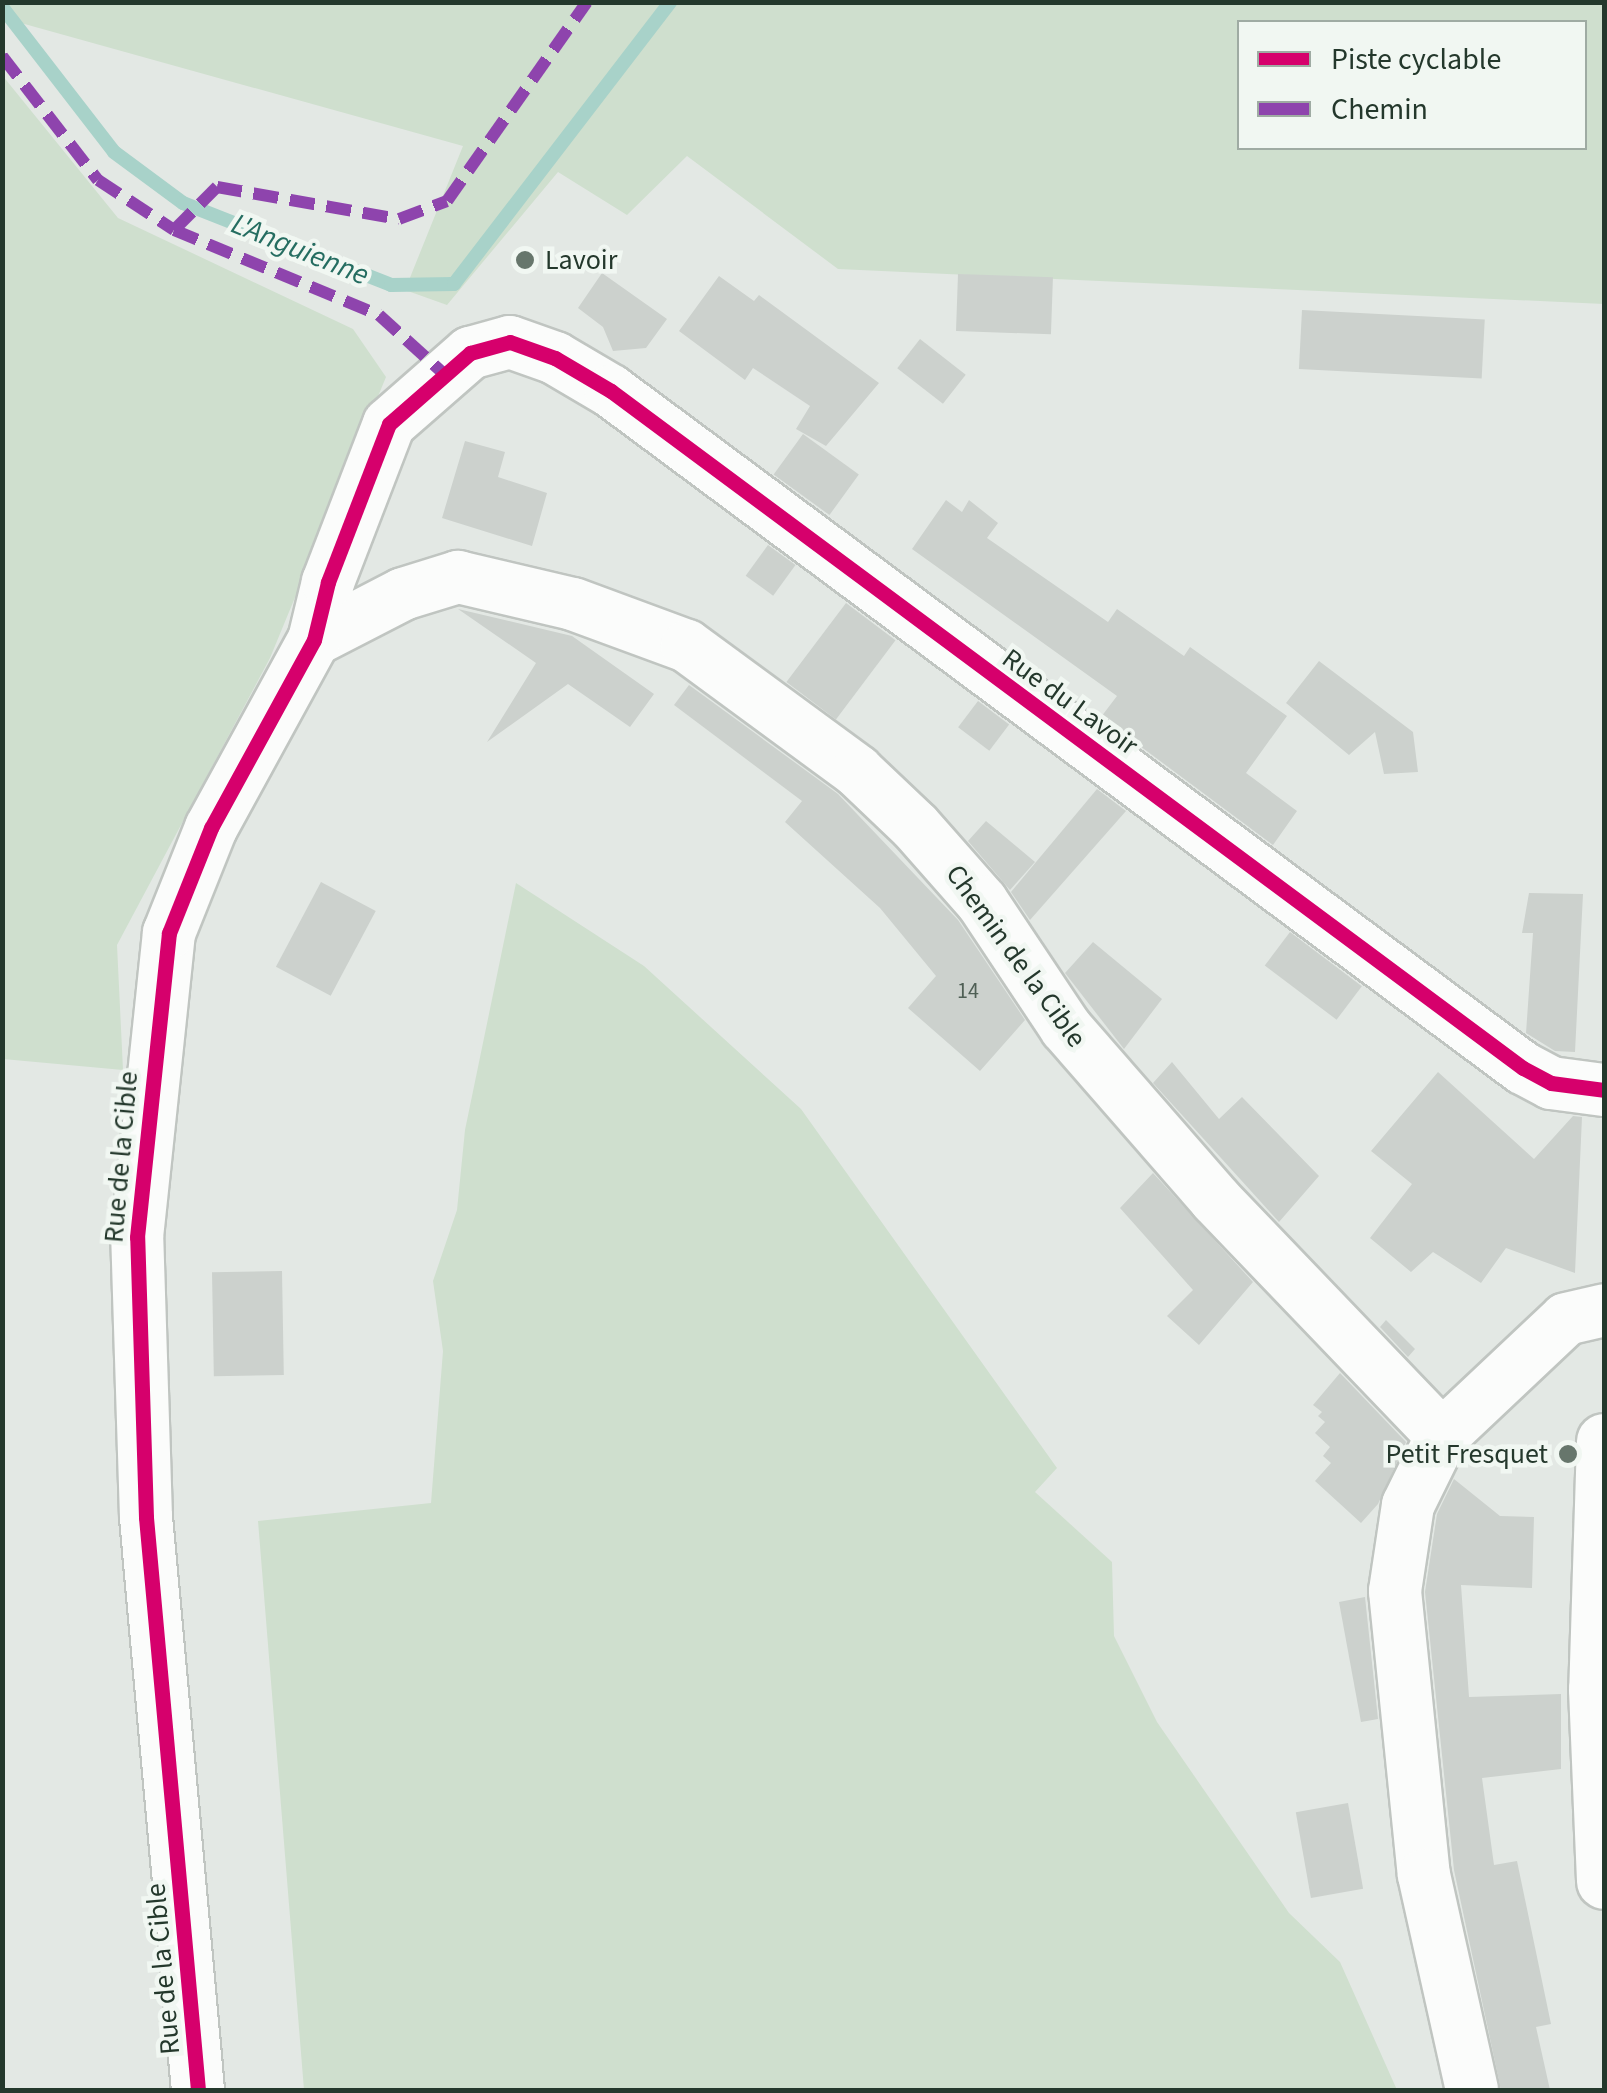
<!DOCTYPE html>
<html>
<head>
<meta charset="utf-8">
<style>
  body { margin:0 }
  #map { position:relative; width:1607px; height:2093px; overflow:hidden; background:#e3e8e4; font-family:"Source Sans 3",sans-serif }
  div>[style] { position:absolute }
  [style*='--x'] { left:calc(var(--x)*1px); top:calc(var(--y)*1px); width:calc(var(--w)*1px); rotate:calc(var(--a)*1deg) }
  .green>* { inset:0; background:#cfdfce }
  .stream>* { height:14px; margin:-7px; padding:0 7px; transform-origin:7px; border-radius:7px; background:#a8d2c9 }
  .building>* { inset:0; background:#ccd1cd; transform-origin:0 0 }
  .roads { filter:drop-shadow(2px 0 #c0c5c1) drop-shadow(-2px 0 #c0c5c1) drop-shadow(0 2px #c0c5c1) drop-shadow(0 -2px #c0c5c1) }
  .minor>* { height:52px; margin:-26px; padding:0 26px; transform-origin:26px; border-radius:26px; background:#fbfcfb }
  .tertiary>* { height:55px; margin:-27.5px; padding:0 27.5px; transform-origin:27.5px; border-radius:27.5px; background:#fbfcfb }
  .quiet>* { height:12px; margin-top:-6px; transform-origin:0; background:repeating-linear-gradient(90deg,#8e44ad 0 25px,transparent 0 37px) }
  .cycleway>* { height:15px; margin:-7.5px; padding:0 7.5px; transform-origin:7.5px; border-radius:7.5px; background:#d6006c }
  .dots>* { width:28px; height:28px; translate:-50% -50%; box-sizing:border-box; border:5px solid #f1f7f2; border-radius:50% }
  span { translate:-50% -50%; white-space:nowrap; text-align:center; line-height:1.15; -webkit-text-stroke:9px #f1f7f2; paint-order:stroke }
  .number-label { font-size:22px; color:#4f5f55 }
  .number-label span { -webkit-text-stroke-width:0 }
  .poi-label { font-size:28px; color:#24382c }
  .left { translate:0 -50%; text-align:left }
  .right { translate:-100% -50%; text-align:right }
  .street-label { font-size:28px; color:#24382c }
  .water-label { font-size:30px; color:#256d61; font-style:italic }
  .frame { position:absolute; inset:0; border:5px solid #24382c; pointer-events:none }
  .legend { position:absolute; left:1237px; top:20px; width:350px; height:130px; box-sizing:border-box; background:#f1f7f2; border:2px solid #9faba3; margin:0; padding:12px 18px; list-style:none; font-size:30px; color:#24382c }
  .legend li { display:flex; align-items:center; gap:20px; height:50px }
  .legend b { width:50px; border:2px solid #9faba3 }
</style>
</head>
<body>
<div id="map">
  <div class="green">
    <div style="clip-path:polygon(evenodd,2px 3px,1604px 3px,1604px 304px,838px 269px,687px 156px,627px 215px,558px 172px,447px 305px,405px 290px,463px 146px,3px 18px,2px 3px,1240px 22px,1584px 22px,1584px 148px,1240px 148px,1240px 22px)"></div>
    <div style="clip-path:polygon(2px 75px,118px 218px,353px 329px,386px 377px,270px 658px,117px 945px,123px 1070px,3px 1059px)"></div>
    <div style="clip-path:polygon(516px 883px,644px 966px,801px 1109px,1057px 1468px,1035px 1492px,1112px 1562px,1114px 1636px,1157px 1722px,1289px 1913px,1340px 1962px,1397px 2090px,304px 2090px,258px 1521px,431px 1503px,443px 1351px,433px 1281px,457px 1210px,465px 1130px)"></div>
  </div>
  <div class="stream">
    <div style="--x:2;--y:7;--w:183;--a:52.3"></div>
    <div style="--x:114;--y:152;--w:86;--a:36.5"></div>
    <div style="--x:183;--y:203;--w:224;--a:21.5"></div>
    <div style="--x:391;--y:285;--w:63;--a:-0.9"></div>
    <div style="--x:454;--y:284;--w:355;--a:-52.5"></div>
  </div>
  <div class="building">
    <div style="clip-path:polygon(602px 273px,667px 319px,646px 348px,613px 351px,603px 327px,578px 308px)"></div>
    <div style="left:958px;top:274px;width:95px;height:57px;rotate:2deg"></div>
    <div style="clip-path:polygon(719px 276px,754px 301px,759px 295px,879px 383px,826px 446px,796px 429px,810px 406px,753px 368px,745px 380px,679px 331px)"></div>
    <div style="left:1302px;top:310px;width:183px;height:59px;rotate:3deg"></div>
    <div style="left:920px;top:339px;width:58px;height:37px;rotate:38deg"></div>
    <div style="left:803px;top:434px;width:69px;height:50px;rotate:36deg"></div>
    <div style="clip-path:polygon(465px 441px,505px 452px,498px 477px,547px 493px,532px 546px,442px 518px)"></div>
    <div style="clip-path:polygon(946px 500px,962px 512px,969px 500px,998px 523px,987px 538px,1108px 622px,1117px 609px,1184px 656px,1190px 647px,1287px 716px,1246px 773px,1297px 811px,1273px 845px,1101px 717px,1117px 696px,912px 549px)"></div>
    <div style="left:768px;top:545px;width:34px;height:38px;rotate:36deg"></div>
    <div style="left:846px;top:603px;width:62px;height:99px;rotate:37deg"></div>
    <div style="clip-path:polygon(458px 609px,572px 636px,654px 694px,630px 727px,568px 684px,487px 742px,536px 663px)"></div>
    <div style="clip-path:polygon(1319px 661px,1413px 732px,1418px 772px,1384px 774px,1375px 732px,1349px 755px,1286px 703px)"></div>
    <div style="clip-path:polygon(689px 685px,838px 794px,958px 920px,1025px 1020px,980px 1071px,908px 1008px,936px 976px,880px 908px,785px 822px,802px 801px,674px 705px)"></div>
    <div style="left:978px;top:701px;width:39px;height:33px;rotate:37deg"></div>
    <div style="clip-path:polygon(1097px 789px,1126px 811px,1030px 920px,1011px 892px)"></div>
    <div style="clip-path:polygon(986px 821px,1035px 862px,1010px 890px,968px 841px)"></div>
    <div style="left:321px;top:882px;width:62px;height:96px;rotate:28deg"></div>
    <div style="clip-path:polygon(1529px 893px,1583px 894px,1575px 1052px,1555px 1051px,1526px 1033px,1533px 933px,1522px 933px)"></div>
    <div style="left:1290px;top:932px;width:90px;height:42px;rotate:37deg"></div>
    <div style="clip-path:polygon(1093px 942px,1162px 999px,1124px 1049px,1065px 973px)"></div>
    <div style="clip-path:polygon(1172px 1062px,1219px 1119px,1242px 1097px,1319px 1176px,1279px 1222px,1153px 1083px)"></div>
    <div style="clip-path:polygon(1438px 1072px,1534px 1159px,1573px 1116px,1582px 1117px,1575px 1273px,1506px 1248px,1481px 1283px,1433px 1252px,1411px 1272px,1370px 1238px,1412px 1184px,1371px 1151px)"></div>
    <div style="clip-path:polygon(1153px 1173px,1253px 1282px,1199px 1345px,1167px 1316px,1193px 1290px,1120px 1208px)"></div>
    <div style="left:282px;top:1271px;width:104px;height:70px;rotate:89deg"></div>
    <div style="clip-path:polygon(1386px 1320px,1415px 1349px,1408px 1357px,1380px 1327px)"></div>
    <div style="clip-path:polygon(1340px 1373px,1406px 1442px,1378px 1504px,1361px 1523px,1315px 1481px,1331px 1463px,1323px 1456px,1330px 1447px,1315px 1433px,1325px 1422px,1318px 1416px,1322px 1412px,1313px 1405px)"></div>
    <div style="clip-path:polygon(1454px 1479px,1500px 1516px,1534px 1517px,1532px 1588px,1461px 1585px,1469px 1697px,1561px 1694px,1561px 1769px,1482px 1778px,1494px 1865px,1517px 1861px,1551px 2024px,1536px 2027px,1550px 2090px,1501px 2090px,1454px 1870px,1425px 1592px,1437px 1514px)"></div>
    <div style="clip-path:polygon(1365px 1597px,1378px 1719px,1361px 1722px,1339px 1602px)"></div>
    <div style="left:1348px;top:1803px;width:87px;height:53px;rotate:80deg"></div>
  </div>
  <div class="roads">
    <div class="minor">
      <div style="--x:314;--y:640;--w:100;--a:-27.3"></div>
      <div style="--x:403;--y:594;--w:58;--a:-17.2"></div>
      <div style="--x:458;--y:577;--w:118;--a:13.2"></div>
      <div style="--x:573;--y:604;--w:121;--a:20.2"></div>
      <div style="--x:687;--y:646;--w:211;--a:36.3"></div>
      <div style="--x:857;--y:771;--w:80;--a:43.5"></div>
      <div style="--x:915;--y:826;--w:101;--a:48.6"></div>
      <div style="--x:982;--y:902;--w:151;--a:56.3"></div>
      <div style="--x:1066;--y:1028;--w:227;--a:48.9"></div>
      <div style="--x:1215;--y:1199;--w:328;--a:46.2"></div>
      <div style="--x:1442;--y:1436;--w:170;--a:-43.3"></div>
      <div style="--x:1566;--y:1319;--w:39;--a:-13"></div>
      <div style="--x:1442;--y:1436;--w:77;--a:116.2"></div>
      <div style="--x:1408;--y:1505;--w:87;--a:98.6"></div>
      <div style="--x:1395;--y:1591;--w:285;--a:84.2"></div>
      <div style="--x:1424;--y:1875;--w:220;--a:77.4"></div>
      <div style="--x:198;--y:2090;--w:575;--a:-95.19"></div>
      <div style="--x:146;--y:1517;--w:280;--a:-91.8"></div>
      <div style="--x:137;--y:1237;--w:306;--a:-84"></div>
      <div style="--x:169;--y:933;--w:113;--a:-68.2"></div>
      <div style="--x:211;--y:828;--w:214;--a:-61.3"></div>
      <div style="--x:314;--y:640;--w:60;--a:-76.4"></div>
      <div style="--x:328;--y:582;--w:169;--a:-68.9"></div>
      <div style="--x:389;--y:424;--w:108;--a:-41.2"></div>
      <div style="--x:470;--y:353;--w:41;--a:-15.4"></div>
      <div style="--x:510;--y:342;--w:48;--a:19.6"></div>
      <div style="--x:555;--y:358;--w:65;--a:30.5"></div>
      <div style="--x:611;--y:391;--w:1136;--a:36.59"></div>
      <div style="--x:1523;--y:1068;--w:32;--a:28"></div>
      <div style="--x:1551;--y:1083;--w:53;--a:7.5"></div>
    </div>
    <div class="tertiary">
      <div style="--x:1604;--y:1441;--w:248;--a:91.8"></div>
      <div style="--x:1596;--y:1689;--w:192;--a:87.6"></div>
    </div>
  </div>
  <div class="quiet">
    <div style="--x:2;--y:56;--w:157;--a:52.3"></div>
    <div style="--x:98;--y:180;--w:91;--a:33.3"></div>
    <div style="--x:174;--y:230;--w:222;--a:22.5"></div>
    <div style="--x:379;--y:315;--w:86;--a:42.2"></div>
    <div style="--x:174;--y:230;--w:61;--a:-45"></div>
    <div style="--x:217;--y:187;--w:185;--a:10"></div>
    <div style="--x:399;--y:219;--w:51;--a:-20.6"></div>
    <div style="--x:447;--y:201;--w:243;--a:-54.9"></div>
  </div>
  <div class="cycleway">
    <div style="--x:198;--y:2090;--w:575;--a:-95.19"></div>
    <div style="--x:146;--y:1517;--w:280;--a:-91.8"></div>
    <div style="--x:137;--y:1237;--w:306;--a:-84"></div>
    <div style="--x:169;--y:933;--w:113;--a:-68.2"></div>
    <div style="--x:211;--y:828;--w:214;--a:-61.3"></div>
    <div style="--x:314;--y:640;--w:60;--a:-76.4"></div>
    <div style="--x:328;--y:582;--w:169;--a:-68.9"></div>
    <div style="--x:389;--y:424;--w:108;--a:-41.2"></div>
    <div style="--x:470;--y:353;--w:41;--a:-15.4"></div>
    <div style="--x:510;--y:342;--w:48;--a:19.6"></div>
    <div style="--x:555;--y:358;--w:65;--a:30.5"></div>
    <div style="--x:611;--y:391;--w:1136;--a:36.59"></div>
    <div style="--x:1523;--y:1068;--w:32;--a:28"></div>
    <div style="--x:1551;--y:1083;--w:53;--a:7.5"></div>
  </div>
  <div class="dots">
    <div style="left:525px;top:260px;background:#67766c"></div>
    <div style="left:1568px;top:1454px;background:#67766c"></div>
  </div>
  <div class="number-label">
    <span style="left:968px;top:992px">14</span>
  </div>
  <div class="poi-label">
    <span class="left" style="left:545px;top:260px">Lavoir</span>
    <span class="right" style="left:1548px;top:1454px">Petit Fresquet</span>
  </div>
  <div class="street-label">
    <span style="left:1070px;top:702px;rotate:36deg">Rue du Lavoir</span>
    <span style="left:1016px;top:956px;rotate:54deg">Chemin de la Cible</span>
    <span style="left:121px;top:1157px;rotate:-85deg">Rue de la Cible</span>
    <span style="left:163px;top:1969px;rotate:-95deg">Rue de la Cible</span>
  </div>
  <div class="water-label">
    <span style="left:300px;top:250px;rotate:22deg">L'Anguienne</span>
  </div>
  <div class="frame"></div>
  <ul class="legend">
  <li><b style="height:12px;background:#d6006c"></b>Piste cyclable</li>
  <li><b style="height:12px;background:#8e44ad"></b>Chemin</li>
  </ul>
</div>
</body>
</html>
